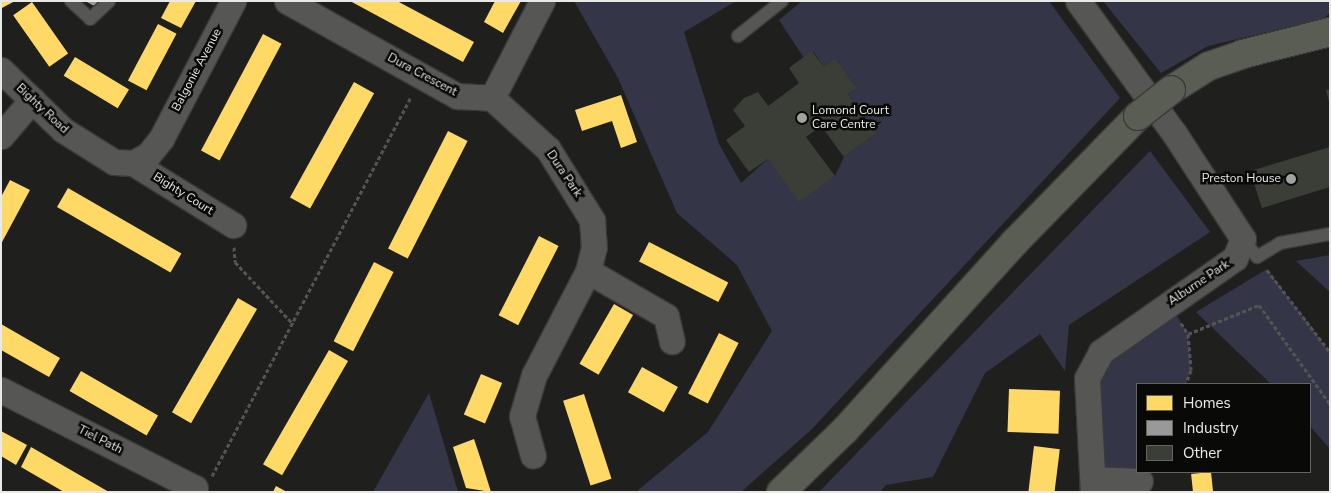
<!DOCTYPE html>
<html>
<head>
<meta charset="utf-8">
<style>
  body { margin:0 }
  #map { position:relative; width:1331px; height:493px; overflow:hidden; background:#1f201e; font-family:"Nunito Sans",sans-serif }
  div>[style] { position:absolute }
  [style*='--x'] { left:calc(var(--x)*1px); top:calc(var(--y)*1px); width:calc(var(--w)*1px); rotate:calc(var(--a)*1deg) }
  .green>* { inset:0; background:#353548 }
  .homes>* { inset:0; background:#ffd966; transform-origin:0 0 }
  .industry>* { inset:0; background:#999 }
  .building>* { inset:0; background:#3b3e36 }
  .path>* { height:3px; margin-top:-1.5px; transform-origin:0; background:repeating-linear-gradient(90deg,#545553 0 4px,transparent 0 6.5px) }
  .roads { filter:drop-shadow(1px 0 #3a3a38) drop-shadow(-1px 0 #3a3a38) drop-shadow(0 1px #3a3a38) drop-shadow(0 -1px #3a3a38) }
  .lane>* { height:12px; margin:-6px; padding:0 6px; transform-origin:6px; border-radius:6px; background:#565755 }
  .street>* { height:25px; margin:-12.5px; padding:0 12.5px; transform-origin:12.5px; border-radius:12.5px; background:#565755 }
  .primary>* { height:28px; margin:-14px; padding:0 14px; transform-origin:14px; border-radius:14px; background:#5a5d53 }
  .bridges { filter:drop-shadow(1px 0 #3a3a38) drop-shadow(-1px 0 #3a3a38) drop-shadow(0 1px #3a3a38) drop-shadow(0 -1px #3a3a38) }
  .primary-bridge>* { height:28px; margin:-14px; padding:0 14px; transform-origin:14px; border-radius:14px; background:#5a5d53 }
  .dots>* { width:14px; height:14px; translate:-50% -50%; box-sizing:border-box; border:2px solid #090a08; border-radius:50% }
  span { translate:-50% -50%; white-space:nowrap; text-align:center; line-height:1.15; -webkit-text-stroke:5px #090a08; paint-order:stroke }
  .street-label { font-size:12px; color:#e9eae7 }
  .poi-label { font-size:12px; color:#e9eae7 }
  .left { translate:0 -50%; text-align:left }
  .right { translate:-100% -50%; text-align:right }
  .frame { position:absolute; inset:0; border:2px solid #e9eae7; pointer-events:none }
  .legend { position:absolute; left:1136px; top:383px; width:175px; height:90px; box-sizing:border-box; background:#090a08; border:1px solid #636461; margin:0; padding:6px 9px; list-style:none; font-size:15px; color:#e9eae7 }
  .legend li { display:flex; align-items:center; gap:10px; height:25px }
  .legend b { width:25px; border:1px solid #636461 }
</style>
</head>
<body>
<div id="map">
  <div class="green">
    <div style="clip-path:polygon(574px 1px,736px 1px,684px 32px,719px 144px,741px 183px,768px 159px,799px 201px,835px 176px,844px 157px,877px 133px,848px 94px,857px 88px,835px 58px,824px 67px,813px 51px,804px 58px,779px 20px,802px 1px,1049px 1px,1120px 98px,812px 429px,741px 492px,636px 492px,708px 432px,772px 331px,737px 265px,677px 213px,618px 78px)"></div>
    <div style="clip-path:polygon(1103px 1px,1330px 1px,1330px 13px,1323px 19px,1208px 46px,1161px 73px)"></div>
    <div style="clip-path:polygon(1150px 151px,1210px 232px,1069px 325px,1065px 371px,1040px 334px,985px 373px,933px 477px,886px 485px,880px 492px,819px 492px)"></div>
    <div style="clip-path:polygon(1330px 255px,1330px 292px,1296px 261px)"></div>
    <div style="clip-path:polygon(1267px 269px,1330px 352px,1330px 449px,1310px 426px,1310px 384px,1271px 384px,1196px 312px)"></div>
    <div style="clip-path:polygon(1169px 303px,1188px 334px,1191px 370px,1186px 384px,1137px 384px,1137px 472px,1093px 479px,1101px 352px)"></div>
    <div style="clip-path:polygon(429px 393px,458px 492px,373px 492px)"></div>
  </div>
  <div class="homes">
    <div style="clip-path:polygon(1px 1px,15px 1px,2px 8px)"></div>
    <div style="clip-path:polygon(170px 1px,196px 1px,181px 28px,161px 18px)"></div>
    <div style="clip-path:polygon(350px 1px,397px 1px,474px 42px,463px 62px)"></div>
    <div style="clip-path:polygon(495px 1px,521px 1px,503px 33px,484px 22px)"></div>
    <div style="left:32px;top:2px;width:63px;height:23px;rotate:55deg"></div>
    <div style="left:158px;top:24px;width:21px;height:64px;rotate:28deg"></div>
    <div style="left:263px;top:34px;width:21px;height:132px;rotate:28deg"></div>
    <div style="left:75px;top:57px;width:63px;height:22px;rotate:31deg"></div>
    <div style="left:354px;top:82px;width:23px;height:132px;rotate:29deg"></div>
    <div style="clip-path:polygon(621px 95px,637px 142px,621px 148px,612px 121px,582px 131px,575px 110px)"></div>
    <div style="left:448px;top:131px;width:22px;height:132px;rotate:27deg"></div>
    <div style="clip-path:polygon(10px 180px,30px 190px,1px 244px,1px 197px)"></div>
    <div style="left:68px;top:188px;width:131px;height:22px;rotate:30deg"></div>
    <div style="left:539px;top:236px;width:22px;height:89px;rotate:27deg"></div>
    <div style="left:649px;top:242px;width:89px;height:22px;rotate:27deg"></div>
    <div style="left:374px;top:262px;width:22px;height:89px;rotate:27deg"></div>
    <div style="left:238px;top:298px;width:22px;height:132px;rotate:30deg"></div>
    <div style="left:614px;top:304px;width:22px;height:69px;rotate:30deg"></div>
    <div style="clip-path:polygon(1px 324px,60px 358px,49px 377px,1px 350px)"></div>
    <div style="left:719px;top:333px;width:22px;height:68px;rotate:27deg"></div>
    <div style="left:329px;top:350px;width:22px;height:132px;rotate:30deg"></div>
    <div style="left:642px;top:367px;width:41px;height:29px;rotate:29deg"></div>
    <div style="left:81px;top:371px;width:89px;height:23px;rotate:30deg"></div>
    <div style="left:481px;top:374px;width:23px;height:44px;rotate:23deg"></div>
    <div style="left:1009px;top:389px;width:51px;height:43px;rotate:2deg"></div>
    <div style="left:584px;top:394px;width:89px;height:22px;rotate:72deg"></div>
    <div style="clip-path:polygon(1px 431px,27px 445px,16px 465px,1px 456px)"></div>
    <div style="clip-path:polygon(474px 439px,481px 460px,491px 492px,466px 488px,453px 447px)"></div>
    <div style="left:1034px;top:446px;width:26px;height:46px;rotate:7deg"></div>
    <div style="clip-path:polygon(31px 447px,50px 458px,109px 492px,64px 492px,21px 467px)"></div>
    <div style="left:1211px;top:472px;width:20px;height:20px;rotate:84deg"></div>
    <div style="clip-path:polygon(276px 486px,287px 492px,273px 492px)"></div>
  </div>
  <div class="industry">
    <div style="clip-path:polygon(85px 1px,100px 1px,96px 7px)"></div>
  </div>
  <div class="building">
    <div style="clip-path:polygon(812px 51px,824px 67px,835px 58px,857px 88px,848px 94px,877px 133px,844px 157px,821px 126px,806px 137px,835px 176px,799px 202px,768px 159px,749px 172px,726px 140px,745px 126px,733px 110px,744px 98px,758px 92px,768px 106px,799px 83px,789px 68px)"></div>
    <div style="clip-path:polygon(1330px 89px,1330px 102px,1329px 102px,1326px 90px)"></div>
    <div style="clip-path:polygon(1330px 147px,1330px 187px,1262px 208px,1250px 171px)"></div>
  </div>
  <div class="path">
    <div style="--x:234;--y:247;--w:15;--a:86"></div>
    <div style="--x:235;--y:262;--w:85;--a:46.9"></div>
    <div style="--x:1267;--y:270;--w:103;--a:52.5"></div>
    <div style="--x:1181;--y:323;--w:13;--a:58"></div>
    <div style="--x:1188;--y:334;--w:36;--a:85"></div>
    <div style="--x:1191;--y:370;--w:15;--a:110"></div>
    <div style="--x:1188;--y:334;--w:77;--a:-22.2"></div>
    <div style="--x:1259;--y:305;--w:122;--a:54.4"></div>
    <div style="--x:212;--y:476;--w:428;--a:-62.3"></div>
  </div>
  <div class="roads">
    <div class="lane">
      <div style="--x:71;--y:1;--w:26;--a:43"></div>
      <div style="--x:90;--y:19;--w:26;--a:-43"></div>
      <div style="--x:738;--y:36;--w:56;--a:-38.5"></div>
      <div style="--x:1243;--y:239;--w:23;--a:52"></div>
      <div style="--x:1257;--y:257;--w:27;--a:-31"></div>
      <div style="--x:1280;--y:243;--w:51;--a:-10.2"></div>
    </div>
    <div class="street">
      <div style="--x:287;--y:1;--w:195;--a:29.2"></div>
      <div style="--x:457;--y:96;--w:35;--a:3"></div>
      <div style="--x:492;--y:98;--w:109;--a:-62.7"></div>
      <div style="--x:1078;--y:1;--w:163;--a:54"></div>
      <div style="--x:1174;--y:133;--w:126;--a:56.9"></div>
      <div style="--x:1243;--y:239;--w:21;--a:113"></div>
      <div style="--x:1235;--y:258;--w:164;--a:145"></div>
      <div style="--x:1101;--y:352;--w:30;--a:118"></div>
      <div style="--x:1087;--y:378;--w:114;--a:87"></div>
      <div style="--x:1;--y:70;--w:86;--a:44.1"></div>
      <div style="--x:63;--y:130;--w:60;--a:32.1"></div>
      <div style="--x:114;--y:162;--w:19;--a:3"></div>
      <div style="--x:133;--y:163;--w:17;--a:-28"></div>
      <div style="--x:148;--y:155;--w:21;--a:-51"></div>
      <div style="--x:161;--y:139;--w:156;--a:-62.4"></div>
      <div style="--x:492;--y:98;--w:76;--a:42.3"></div>
      <div style="--x:548;--y:149;--w:84;--a:58.2"></div>
      <div style="--x:592;--y:220;--w:27;--a:86"></div>
      <div style="--x:594;--y:247;--w:25;--a:104"></div>
      <div style="--x:588;--y:271;--w:117;--a:117.4"></div>
      <div style="--x:534;--y:375;--w:43;--a:106.3"></div>
      <div style="--x:522;--y:416;--w:41;--a:74.6"></div>
      <div style="--x:1;--y:136;--w:48;--a:-49.3"></div>
      <div style="--x:133;--y:163;--w:118;--a:31.8"></div>
      <div style="--x:588;--y:271;--w:90;--a:30"></div>
      <div style="--x:666;--y:316;--w:26;--a:77"></div>
      <div style="--x:1;--y:390;--w:217;--a:26.8"></div>
      <div style="--x:195;--y:488;--w:4;--a:117"></div>
      <div style="--x:1093;--y:479;--w:47;--a:2.4"></div>
    </div>
    <div class="primary">
      <div style="--x:1171;--y:90;--w:45;--a:-32.3"></div>
      <div style="--x:1209;--y:66;--w:36;--a:-19"></div>
      <div style="--x:1243;--y:54;--w:90;--a:-14.2"></div>
      <div style="--x:781;--y:492;--w:89;--a:-44.1"></div>
      <div style="--x:845;--y:430;--w:253;--a:-47.9"></div>
      <div style="--x:1015;--y:242;--w:176;--a:-45.7"></div>
    </div>
  </div>
  <div class="bridges">
    <div class="primary-bridge">
      <div style="--x:1138;--y:116;--w:42;--a:-38.2"></div>
    </div>
  </div>
  <div class="dots">
    <div style="left:802px;top:118px;background:#a2a3a1"></div>
    <div style="left:1291px;top:179px;background:#a2a3a1"></div>
  </div>
  <div class="street-label">
    <span style="left:197px;top:70px;rotate:-62deg">Balgonie Avenue</span>
    <span style="left:422px;top:75px;rotate:28deg">Dura Crescent</span>
    <span style="left:42px;top:109px;rotate:43deg">Bighty Road</span>
    <span style="left:564px;top:174px;rotate:56deg">Dura Park</span>
    <span style="left:183px;top:194px;rotate:32deg">Bighty Court</span>
    <span style="left:1199px;top:283px;rotate:-34deg">Alburne Park</span>
    <span style="left:100px;top:440px;rotate:27deg">Tiel Path</span>
  </div>
  <div class="poi-label">
    <span class="left" style="left:812px;top:118px">Lomond Court<br>Care Centre</span>
    <span class="right" style="left:1281px;top:179px">Preston House</span>
  </div>
  <div class="frame"></div>
  <ul class="legend">
  <li><b style="height:14px;background:#ffd966"></b>Homes</li>
  <li><b style="height:14px;background:#999"></b>Industry</li>
  <li><b style="height:14px;background:#3b3e36"></b>Other</li>
  </ul>
</div>
</body>
</html>
